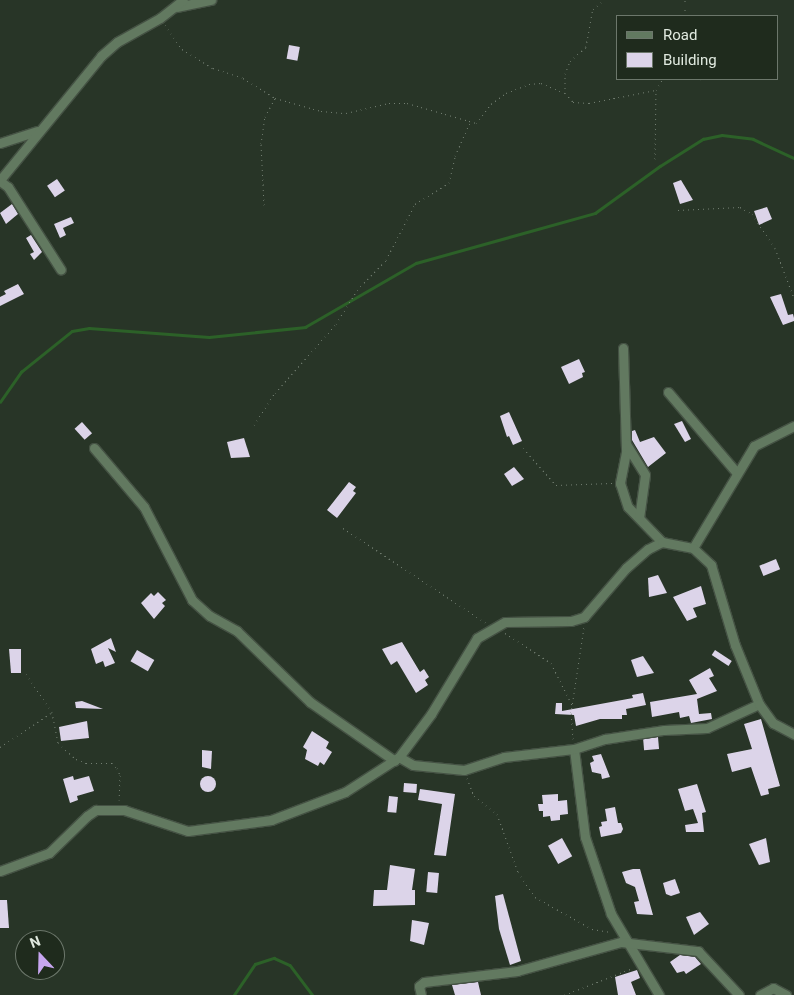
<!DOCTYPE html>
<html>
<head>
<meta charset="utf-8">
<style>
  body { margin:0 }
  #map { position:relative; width:794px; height:995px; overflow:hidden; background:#283527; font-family:Roboto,sans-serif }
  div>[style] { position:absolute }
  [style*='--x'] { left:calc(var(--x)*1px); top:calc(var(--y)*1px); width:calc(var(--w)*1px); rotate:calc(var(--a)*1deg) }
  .stream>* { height:2.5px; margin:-1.25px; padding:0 1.25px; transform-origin:1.25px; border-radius:1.25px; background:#2c6128 }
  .building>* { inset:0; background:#dcd4e9; transform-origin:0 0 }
  .round { border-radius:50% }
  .path>* { height:1px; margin-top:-0.5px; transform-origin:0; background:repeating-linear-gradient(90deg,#737f72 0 1px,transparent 0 5px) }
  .roads { filter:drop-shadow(1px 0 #455244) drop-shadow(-1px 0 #455244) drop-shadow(0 1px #455244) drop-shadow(0 -1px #455244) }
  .minor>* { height:9px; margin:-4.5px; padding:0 4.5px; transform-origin:4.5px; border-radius:4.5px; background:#627960 }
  span { translate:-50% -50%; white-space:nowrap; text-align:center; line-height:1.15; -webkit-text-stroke:5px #1f2b1d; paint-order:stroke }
  .legend { position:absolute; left:616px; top:15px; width:162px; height:65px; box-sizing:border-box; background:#1f2b1d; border:1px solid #6c776b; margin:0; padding:6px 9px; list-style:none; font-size:15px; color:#e0e9df }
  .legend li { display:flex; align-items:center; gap:10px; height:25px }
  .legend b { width:25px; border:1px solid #6c776b }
  .north { position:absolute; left:15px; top:930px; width:50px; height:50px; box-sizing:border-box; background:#1f2b1d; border:1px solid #6c776b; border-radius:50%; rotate:339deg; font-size:14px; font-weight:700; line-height:20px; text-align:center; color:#e0e9df }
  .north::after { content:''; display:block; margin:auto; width:18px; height:22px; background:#c7a6f0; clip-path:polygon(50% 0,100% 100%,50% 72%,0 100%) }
</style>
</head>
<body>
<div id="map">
  <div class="stream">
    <div style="--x:0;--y:402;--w:37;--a:-55"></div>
    <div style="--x:21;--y:372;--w:65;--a:-38.8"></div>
    <div style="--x:72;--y:331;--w:17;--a:-10"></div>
    <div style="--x:89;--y:328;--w:120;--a:4.3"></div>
    <div style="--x:209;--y:337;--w:97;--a:-5.9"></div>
    <div style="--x:305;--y:327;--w:128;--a:-30"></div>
    <div style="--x:416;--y:263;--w:186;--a:-15.6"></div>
    <div style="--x:595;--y:213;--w:80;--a:-35.9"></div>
    <div style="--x:660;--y:166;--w:51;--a:-32.1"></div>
    <div style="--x:703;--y:139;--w:19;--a:-12"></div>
    <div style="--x:722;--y:135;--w:31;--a:7"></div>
    <div style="--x:753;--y:139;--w:45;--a:24.9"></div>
    <div style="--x:234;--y:995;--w:37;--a:-56"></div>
    <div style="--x:255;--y:964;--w:20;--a:-18"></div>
    <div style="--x:274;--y:958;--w:17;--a:24"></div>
    <div style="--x:290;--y:965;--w:38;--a:53"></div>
  </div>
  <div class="building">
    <div style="left:289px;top:45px;width:11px;height:14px;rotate:10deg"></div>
    <div style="left:57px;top:179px;width:14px;height:12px;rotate:56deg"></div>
    <div style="clip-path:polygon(681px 180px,693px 200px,680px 204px,673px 183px)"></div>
    <div style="clip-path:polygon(12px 204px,18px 214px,6px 224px,0 213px)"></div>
    <div style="clip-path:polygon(767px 207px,772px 219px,759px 225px,754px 211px)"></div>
    <div style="clip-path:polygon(71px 217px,74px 223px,63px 228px,66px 235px,60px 238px,54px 224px)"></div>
    <div style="clip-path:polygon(31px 235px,42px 252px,34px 260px,30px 254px,34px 252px,26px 238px)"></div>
    <div style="clip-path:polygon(18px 284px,24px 294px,0 306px,0 297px,6px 294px,4px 291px)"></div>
    <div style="clip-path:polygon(781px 294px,788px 315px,793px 314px,794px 318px,794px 321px,783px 325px,770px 297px)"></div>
    <div style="clip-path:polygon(579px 359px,585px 372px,582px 373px,583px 377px,569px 384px,561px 367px)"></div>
    <div style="clip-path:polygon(509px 412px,522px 441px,513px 445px,509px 436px,507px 437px,500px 416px)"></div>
    <div style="clip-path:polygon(682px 421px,691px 439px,685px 442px,674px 424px)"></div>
    <div style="left:82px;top:422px;width:15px;height:10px;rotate:48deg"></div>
    <div style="clip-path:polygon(635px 430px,640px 442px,654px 437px,666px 453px,648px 467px,632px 440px,632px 431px)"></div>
    <div style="clip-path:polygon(244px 438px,250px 457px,231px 458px,227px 442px)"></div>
    <div style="clip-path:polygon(514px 467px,524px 479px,512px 486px,504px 474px)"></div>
    <div style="clip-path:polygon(349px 482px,356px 487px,353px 491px,356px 493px,337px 518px,327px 510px)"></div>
    <div style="left:776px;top:559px;width:11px;height:18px;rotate:68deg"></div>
    <div style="clip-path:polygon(658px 575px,667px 593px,649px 597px,648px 578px)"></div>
    <div style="clip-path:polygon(701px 586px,706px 604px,693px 608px,697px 617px,687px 621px,673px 597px)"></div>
    <div style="clip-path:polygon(158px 592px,166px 600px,162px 603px,165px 606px,154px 619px,141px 603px,151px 593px,154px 596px)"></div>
    <div style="clip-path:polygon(111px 638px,116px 652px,108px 648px,115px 663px,105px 667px,103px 661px,96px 664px,91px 649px)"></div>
    <div style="clip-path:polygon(402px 642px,420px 672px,424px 669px,429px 677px,425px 680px,428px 685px,416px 693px,397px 661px,391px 665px,382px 649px)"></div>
    <div style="clip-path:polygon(9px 649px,21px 649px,21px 673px,11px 673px)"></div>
    <div style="left:137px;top:650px;width:20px;height:13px;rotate:30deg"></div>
    <div style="left:715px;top:650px;width:20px;height:6px;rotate:33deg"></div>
    <div style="clip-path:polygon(643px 656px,654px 673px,637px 677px,631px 660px)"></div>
    <div style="clip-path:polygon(710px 668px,714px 676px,709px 678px,717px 691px,697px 699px,699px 714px,711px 713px,712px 719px,691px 723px,689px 716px,680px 718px,679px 712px,652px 717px,650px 702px,697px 694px,689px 680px)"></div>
    <div style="clip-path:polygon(643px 693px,646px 705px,626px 709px,627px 715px,622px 715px,622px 719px,600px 719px,576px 726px,574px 715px,555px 714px,556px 703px,562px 703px,562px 711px,633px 698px,632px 695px)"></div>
    <div style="clip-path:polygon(82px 701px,103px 709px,76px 708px,75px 702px)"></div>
    <div style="clip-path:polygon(761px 719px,780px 786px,768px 789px,769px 794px,761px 796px,751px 767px,732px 772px,727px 754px,752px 749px,744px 724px)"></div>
    <div style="clip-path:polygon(87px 721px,89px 738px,61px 741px,59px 727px)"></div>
    <div style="clip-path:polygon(312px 731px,329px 742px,326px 748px,332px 752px,324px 765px,320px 762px,318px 766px,305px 759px,307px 750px,303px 747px)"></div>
    <div style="left:658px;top:737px;width:12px;height:15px;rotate:85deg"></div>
    <div style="clip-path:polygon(202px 750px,212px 751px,211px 769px,202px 767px)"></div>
    <div style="clip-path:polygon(601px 754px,610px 777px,602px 779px,601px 774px,592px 772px,590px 763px,594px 761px,592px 756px)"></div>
    <div style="clip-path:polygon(73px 776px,74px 780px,89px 776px,94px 791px,77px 796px,78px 800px,70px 803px,63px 779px)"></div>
    <div class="round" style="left:200px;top:776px;width:16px;height:16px"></div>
    <div style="left:404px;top:783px;width:13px;height:9px;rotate:4deg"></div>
    <div style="clip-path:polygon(697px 784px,706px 812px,702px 813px,704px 832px,686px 832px,685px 825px,698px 823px,693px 809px,685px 811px,678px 789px)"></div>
    <div style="clip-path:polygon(420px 789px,455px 794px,446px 856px,434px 855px,442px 804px,418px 800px)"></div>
    <div style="clip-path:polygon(558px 794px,558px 801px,567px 800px,568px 814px,560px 815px,560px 820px,551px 821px,550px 816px,543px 817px,543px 811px,539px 811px,538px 804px,543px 804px,542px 795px)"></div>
    <div style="left:389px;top:796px;width:9px;height:16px;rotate:6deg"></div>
    <div style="clip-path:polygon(615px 807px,618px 823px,621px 823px,623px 829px,621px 833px,601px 837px,599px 827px,602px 826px,601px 822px,607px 821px,605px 809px)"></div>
    <div style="left:562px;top:838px;width:21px;height:16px;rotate:61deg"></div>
    <div style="clip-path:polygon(766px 838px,770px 862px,759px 865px,749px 844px)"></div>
    <div style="clip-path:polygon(390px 865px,415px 869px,412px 890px,415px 890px,415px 905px,373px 906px,374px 890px,387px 890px)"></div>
    <div style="clip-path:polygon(633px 869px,640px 869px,653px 915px,637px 914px,634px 902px,639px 901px,635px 887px,626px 883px,622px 872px)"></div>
    <div style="left:428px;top:872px;width:11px;height:20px;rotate:5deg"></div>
    <div style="clip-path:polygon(675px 879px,680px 893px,671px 896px,666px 894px,663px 883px)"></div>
    <div style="clip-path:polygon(503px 894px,521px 961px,510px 965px,499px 929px,495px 896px)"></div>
    <div style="clip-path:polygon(0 900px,7px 900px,9px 928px,0 928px)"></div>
    <div style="clip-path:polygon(700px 912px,709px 924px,694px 935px,686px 917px)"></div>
    <div style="clip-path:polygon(412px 920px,429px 923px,424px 945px,410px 941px)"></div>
    <div style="clip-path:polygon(680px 955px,695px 957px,701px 964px,686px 974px,684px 971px,677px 973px,670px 962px)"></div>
    <div style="clip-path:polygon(637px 970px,640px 978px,631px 982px,636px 995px,618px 995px,615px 977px)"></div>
    <div style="clip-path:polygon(478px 982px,481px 995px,455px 995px,452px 985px)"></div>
  </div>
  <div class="path">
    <div style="--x:685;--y:16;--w:16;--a:-90"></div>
    <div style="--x:165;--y:25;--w:29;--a:55"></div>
    <div style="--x:182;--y:49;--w:36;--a:32"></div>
    <div style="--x:213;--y:68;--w:32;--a:18"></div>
    <div style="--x:243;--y:78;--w:38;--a:32"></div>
    <div style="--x:275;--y:98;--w:48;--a:15.8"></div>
    <div style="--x:321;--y:111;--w:25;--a:5"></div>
    <div style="--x:346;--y:113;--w:44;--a:-13.1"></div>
    <div style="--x:389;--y:103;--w:18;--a:0"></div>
    <div style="--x:407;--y:103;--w:72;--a:16.2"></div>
    <div style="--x:476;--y:123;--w:24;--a:-52"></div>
    <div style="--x:491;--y:104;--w:19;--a:-36"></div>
    <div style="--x:506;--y:93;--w:25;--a:-21"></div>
    <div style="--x:529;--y:84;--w:12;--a:-5"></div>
    <div style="--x:541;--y:83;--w:26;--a:23"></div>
    <div style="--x:565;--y:93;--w:12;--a:48"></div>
    <div style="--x:573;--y:102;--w:16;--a:4"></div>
    <div style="--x:589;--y:103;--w:68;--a:-11"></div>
    <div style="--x:701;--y:79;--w:2;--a:63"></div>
    <div style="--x:565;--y:93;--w:19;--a:-90"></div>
    <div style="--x:565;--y:74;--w:14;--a:-69"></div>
    <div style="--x:570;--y:61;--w:21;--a:-41"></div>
    <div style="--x:586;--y:47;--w:39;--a:-80"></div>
    <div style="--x:593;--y:9;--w:14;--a:-39"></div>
    <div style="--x:655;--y:159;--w:69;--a:-89.2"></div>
    <div style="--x:656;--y:90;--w:13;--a:-58"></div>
    <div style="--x:264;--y:205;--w:61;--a:-92.8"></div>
    <div style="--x:261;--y:144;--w:27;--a:-82"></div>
    <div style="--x:265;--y:117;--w:21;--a:-62"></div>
    <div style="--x:678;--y:210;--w:62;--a:-2.8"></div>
    <div style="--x:740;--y:207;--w:14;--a:30"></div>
    <div style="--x:752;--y:214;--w:41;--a:55.9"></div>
    <div style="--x:775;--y:248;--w:53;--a:69.2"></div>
    <div style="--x:254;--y:425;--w:38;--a:-57"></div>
    <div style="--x:275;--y:393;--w:92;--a:-48.5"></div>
    <div style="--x:336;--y:324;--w:40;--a:-58"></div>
    <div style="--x:357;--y:290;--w:42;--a:-46"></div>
    <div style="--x:386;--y:260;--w:63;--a:-62.6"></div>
    <div style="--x:415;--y:204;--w:40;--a:-32"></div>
    <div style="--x:449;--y:183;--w:28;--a:-77"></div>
    <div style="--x:455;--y:156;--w:36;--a:-66"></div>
    <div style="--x:523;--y:448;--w:50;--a:48.3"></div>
    <div style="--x:556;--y:485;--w:56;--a:-2"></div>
    <div style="--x:343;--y:528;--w:172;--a:33.6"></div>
    <div style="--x:505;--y:633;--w:55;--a:33.1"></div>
    <div style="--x:551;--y:663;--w:49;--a:63.4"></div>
    <div style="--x:26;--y:674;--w:46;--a:55.6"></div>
    <div style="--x:52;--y:712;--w:32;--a:79"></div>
    <div style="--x:58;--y:743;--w:24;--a:42"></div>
    <div style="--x:76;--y:759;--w:11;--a:22"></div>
    <div style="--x:86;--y:763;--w:26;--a:0"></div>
    <div style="--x:112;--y:763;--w:7;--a:45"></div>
    <div style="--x:117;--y:768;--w:8;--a:67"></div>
    <div style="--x:120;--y:775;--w:25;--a:92"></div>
    <div style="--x:573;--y:739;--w:26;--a:-94"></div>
    <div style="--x:571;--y:713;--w:87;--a:-81.4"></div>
    <div style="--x:0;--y:747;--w:61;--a:-33.7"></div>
    <div style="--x:467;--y:778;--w:19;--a:69"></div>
    <div style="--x:474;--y:796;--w:29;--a:38"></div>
    <div style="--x:497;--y:814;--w:62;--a:70.1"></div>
    <div style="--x:518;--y:872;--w:30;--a:56"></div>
    <div style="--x:535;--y:897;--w:65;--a:29.3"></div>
    <div style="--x:592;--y:929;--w:19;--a:9"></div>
    <div style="--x:564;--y:995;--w:74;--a:-21.4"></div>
  </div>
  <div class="roads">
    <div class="minor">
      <div style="--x:177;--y:7;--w:35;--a:-12"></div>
      <div style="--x:0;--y:143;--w:39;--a:-18"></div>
      <div style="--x:0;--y:180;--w:160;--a:-50.8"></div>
      <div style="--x:101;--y:56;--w:21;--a:-41"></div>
      <div style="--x:117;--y:42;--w:49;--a:-29.2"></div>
      <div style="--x:160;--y:18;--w:29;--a:-38"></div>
      <div style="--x:0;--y:181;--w:10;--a:37"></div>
      <div style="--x:8;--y:187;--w:98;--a:57.4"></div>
      <div style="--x:623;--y:348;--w:104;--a:88.3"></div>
      <div style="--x:626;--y:452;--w:32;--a:101"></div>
      <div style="--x:620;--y:483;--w:25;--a:72"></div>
      <div style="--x:628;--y:507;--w:49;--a:45.8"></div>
      <div style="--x:668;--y:392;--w:106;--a:49.6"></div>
      <div style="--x:626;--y:444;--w:36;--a:58"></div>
      <div style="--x:645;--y:475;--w:43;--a:97.9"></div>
      <div style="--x:94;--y:448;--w:77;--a:49.7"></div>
      <div style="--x:144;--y:507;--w:105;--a:62.7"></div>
      <div style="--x:192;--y:600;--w:24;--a:42"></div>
      <div style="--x:210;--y:616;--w:31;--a:29"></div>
      <div style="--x:237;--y:631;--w:102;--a:44.2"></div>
      <div style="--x:310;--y:702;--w:103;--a:34.8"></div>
      <div style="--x:693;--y:548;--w:119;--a:-59.1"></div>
      <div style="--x:754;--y:446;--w:45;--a:-26.6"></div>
      <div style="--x:574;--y:749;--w:89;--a:82.9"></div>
      <div style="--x:585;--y:837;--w:81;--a:71.3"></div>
      <div style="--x:611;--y:914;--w:94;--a:59.3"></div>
      <div style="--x:399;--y:757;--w:16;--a:30"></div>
      <div style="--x:413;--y:765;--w:51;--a:5.6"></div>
      <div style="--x:464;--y:770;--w:42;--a:-18"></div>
      <div style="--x:504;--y:757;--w:70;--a:-6.5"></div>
      <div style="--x:574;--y:749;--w:33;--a:-18"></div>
      <div style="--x:605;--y:739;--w:60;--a:-8.7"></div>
      <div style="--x:664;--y:730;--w:43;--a:-2.7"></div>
      <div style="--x:707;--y:728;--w:57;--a:-24.8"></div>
      <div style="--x:0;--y:871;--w:52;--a:-20.2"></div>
      <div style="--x:49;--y:853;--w:53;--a:-44.2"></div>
      <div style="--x:87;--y:816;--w:11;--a:-34"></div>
      <div style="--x:96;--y:810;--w:28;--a:0"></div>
      <div style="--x:124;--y:810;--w:67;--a:18.2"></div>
      <div style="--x:188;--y:831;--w:84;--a:-7.5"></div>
      <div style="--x:271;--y:820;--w:79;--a:-20.7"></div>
      <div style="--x:345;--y:792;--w:64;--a:-32.9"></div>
      <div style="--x:399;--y:757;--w:54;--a:-53.3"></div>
      <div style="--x:431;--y:714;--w:89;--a:-58.8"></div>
      <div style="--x:477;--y:638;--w:32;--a:-30"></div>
      <div style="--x:505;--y:622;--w:66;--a:-0.9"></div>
      <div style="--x:571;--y:621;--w:14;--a:-17"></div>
      <div style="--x:584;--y:617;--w:65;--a:-49.4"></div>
      <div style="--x:626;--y:568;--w:29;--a:-41"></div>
      <div style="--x:648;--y:549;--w:16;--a:-27"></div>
      <div style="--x:662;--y:542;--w:32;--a:11"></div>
      <div style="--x:693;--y:548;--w:25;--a:43"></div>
      <div style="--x:711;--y:565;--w:84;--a:73.3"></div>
      <div style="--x:735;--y:645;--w:64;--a:67.9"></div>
      <div style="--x:759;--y:704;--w:24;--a:54"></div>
      <div style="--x:773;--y:723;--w:24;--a:28"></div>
      <div style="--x:421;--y:995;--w:9;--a:-103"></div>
      <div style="--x:419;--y:986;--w:6;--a:-39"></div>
      <div style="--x:424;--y:982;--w:94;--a:-6.7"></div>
      <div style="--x:517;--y:971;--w:108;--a:-15.6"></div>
      <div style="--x:621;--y:942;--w:78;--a:6.7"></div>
      <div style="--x:698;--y:951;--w:60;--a:47"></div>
      <div style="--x:760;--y:995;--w:15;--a:-28"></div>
      <div style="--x:773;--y:988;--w:15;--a:28"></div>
    </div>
  </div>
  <ul class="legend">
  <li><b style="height:6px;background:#627960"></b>Road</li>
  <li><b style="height:14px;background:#dcd4e9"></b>Building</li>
  </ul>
  <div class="north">N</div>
</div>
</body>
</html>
